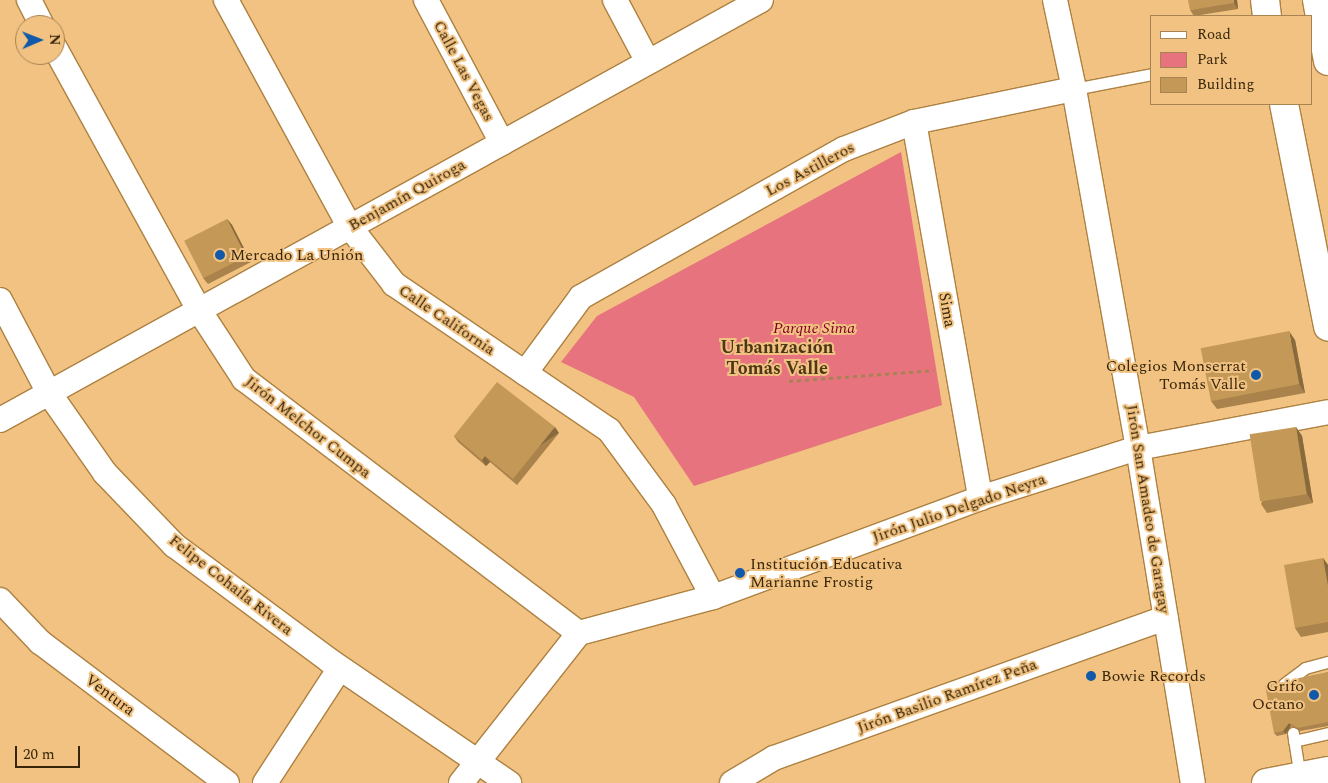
<!DOCTYPE html>
<html>
<head>
<meta charset="utf-8">
<style>
  body { margin:0 }
  #map { position:relative; width:1328px; height:783px; overflow:hidden; background:#f1c281; font-family:Spectral,serif }
  div>[style] { position:absolute }
  [style*='--x'] { left:calc(var(--x)*1px); top:calc(var(--y)*1px); width:calc(var(--w)*1px); rotate:calc(var(--a)*1deg) }
  .green>* { inset:0; background:#e7737e }
  .path>* { height:3px; margin-top:-1.5px; transform-origin:0; background:repeating-linear-gradient(90deg,#a58251 0 4px,transparent 0 8px) }
  .roads { filter:drop-shadow(1px 0 #ad8141) drop-shadow(-1px 0 #ad8141) drop-shadow(0 1px #ad8141) drop-shadow(0 -1px #ad8141) }
  .lane>* { height:11px; margin:-5.5px; padding:0 5.5px; transform-origin:5.5px; border-radius:5.5px; background:#fff }
  .street>* { height:24px; margin:-12px; padding:0 12px; transform-origin:12px; border-radius:12px; background:#fff }
  .secondary>* { height:28px; margin:-14px; padding:0 14px; transform-origin:14px; border-radius:14px; background:#fff }
  .primary>* { height:28px; margin:-14px; padding:0 14px; transform-origin:14px; border-radius:14px; background:#fff }
  .wall>* { inset:0; background:#a9834b }
  .shaded-wall>* { inset:0; background:#896a3d; transform-origin:0 0 }
  .building>* { inset:0; background:#c49857; transform-origin:0 0 }
  .dots>* { width:14px; height:14px; translate:-50% -50%; box-sizing:border-box; border:2px solid #f1c281; border-radius:50% }
  span { translate:-50% -50%; white-space:nowrap; text-align:center; line-height:1.15; -webkit-text-stroke:4px #f1c281; paint-order:stroke }
  .street-label { font-size:16px; color:#38260b }
  .poi-label { font-size:16px; color:#38260b }
  .left { translate:0 -50%; text-align:left }
  .right { translate:-100% -50%; text-align:right }
  .park-label { font-size:16px; color:#850028; font-style:italic }
  .neighbourhood-label { font-size:18px; color:#4e3715; font-weight:700 }
  .legend { position:absolute; left:1150px; top:15px; width:162px; height:90px; box-sizing:border-box; background:#f1c281; border:1px solid #a78452; margin:0; padding:6px 9px; list-style:none; font-size:15px; color:#38260b }
  .legend li { display:flex; align-items:center; gap:10px; height:25px }
  .legend b { width:25px; border:1px solid #a78452 }
  .north { position:absolute; left:15px; top:15px; width:50px; height:50px; box-sizing:border-box; background:#f1c281; border:1px solid #a78452; border-radius:50%; rotate:89deg; font-size:14px; font-weight:700; line-height:20px; text-align:center; color:#38260b }
  .north::after { content:''; display:block; margin:auto; width:18px; height:22px; background:#1259a9; clip-path:polygon(50% 0,100% 100%,50% 72%,0 100%) }
  .scale { position:absolute; left:15px; top:746px; width:65px; height:22px; box-sizing:border-box; border:2px solid #38260b; border-top:0; padding-left:6px; font-size:15px; line-height:18px; white-space:nowrap; color:#38260b; -webkit-text-stroke:4px #f1c281; paint-order:stroke }
</style>
</head>
<body>
<div id="map">
  <div class="green">
    <div style="clip-path:polygon(901px 152px,942px 405px,694px 486px,634px 397px,561px 362px,597px 316px)"></div>
  </div>
  <div class="path">
    <div style="--x:789;--y:381;--w:145;--a:-4.3"></div>
  </div>
  <div class="roads">
    <div class="lane">
      <div style="--x:1074;--y:89;--w:79;--a:-10.9"></div>
      <div style="--x:1284;--y:684;--w:26;--a:-37"></div>
      <div style="--x:1305;--y:668;--w:24;--a:-15"></div>
      <div style="--x:1293;--y:733;--w:45;--a:81"></div>
      <div style="--x:1294;--y:741;--w:35;--a:-13"></div>
    </div>
    <div class="street">
      <div style="--x:29;--y:0;--w:28;--a:63"></div>
      <div style="--x:226;--y:0;--w:259;--a:61.4"></div>
      <div style="--x:350;--y:227;--w:72;--a:52.3"></div>
      <div style="--x:394;--y:284;--w:260;--a:34.2"></div>
      <div style="--x:609;--y:430;--w:93;--a:53.7"></div>
      <div style="--x:664;--y:505;--w:104;--a:62"></div>
      <div style="--x:426;--y:0;--w:162;--a:62"></div>
      <div style="--x:615;--y:0;--w:70;--a:62"></div>
      <div style="--x:1055;--y:0;--w:91;--a:77.9"></div>
      <div style="--x:1074;--y:89;--w:365;--a:79.9"></div>
      <div style="--x:1138;--y:448;--w:339;--a:80.7"></div>
      <div style="--x:55;--y:48;--w:299;--a:61.2"></div>
      <div style="--x:199;--y:310;--w:82;--a:56.9"></div>
      <div style="--x:244;--y:379;--w:420;--a:37.2"></div>
      <div style="--x:914;--y:122;--w:382;--a:80"></div>
      <div style="--x:0;--y:300;--w:105;--a:62.2"></div>
      <div style="--x:49;--y:393;--w:98;--a:55"></div>
      <div style="--x:105;--y:473;--w:100;--a:46.2"></div>
      <div style="--x:174;--y:545;--w:194;--a:36.6"></div>
      <div style="--x:330;--y:661;--w:217;--a:34.3"></div>
      <div style="--x:525;--y:373;--w:94;--a:-53.6"></div>
      <div style="--x:581;--y:297;--w:302;--a:-29.4"></div>
      <div style="--x:844;--y:149;--w:75;--a:-21.1"></div>
      <div style="--x:914;--y:122;--w:163;--a:-11.7"></div>
      <div style="--x:0;--y:420;--w:869;--a:-28.89"></div>
      <div style="--x:0;--y:600;--w:58;--a:46.4"></div>
      <div style="--x:40;--y:642;--w:234;--a:37"></div>
      <div style="--x:265;--y:783;--w:137;--a:-56.9"></div>
      <div style="--x:461;--y:783;--w:191;--a:-51.8"></div>
      <div style="--x:579;--y:633;--w:139;--a:-15"></div>
      <div style="--x:713;--y:597;--w:285;--a:-20.3"></div>
      <div style="--x:980;--y:498;--w:166;--a:-17.6"></div>
      <div style="--x:1138;--y:448;--w:193;--a:-10.7"></div>
      <div style="--x:732;--y:783;--w:49;--a:-30.8"></div>
      <div style="--x:774;--y:758;--w:416;--a:-19.7"></div>
    </div>
    <div class="secondary">
      <div style="--x:1265;--y:0;--w:16;--a:83"></div>
      <div style="--x:1284;--y:104;--w:227;--a:78.8"></div>
      <div style="--x:1266;--y:783;--w:63;--a:-11"></div>
    </div>
    <div class="primary">
      <div style="--x:1317;--y:0;--w:62;--a:79.8"></div>
    </div>
  </div>
  <div class="wall">
    <div style="clip-path:polygon(1237px 0,1238px 9px,1194px 16px,1190px 10px)"></div>
    <div style="clip-path:polygon(227px 219px,232px 225px,251px 262px,208px 284px,203px 278px)"></div>
    <div style="clip-path:polygon(1295px 340px,1305px 393px,1217px 409px,1211px 401px)"></div>
    <div style="clip-path:polygon(1296px 427px,1302px 436px,1313px 503px,1267px 513px,1261px 504px)"></div>
    <div style="clip-path:polygon(559px 433px,517px 485px,490px 462px,486px 466px,458px 442px,454px 436px)"></div>
    <div style="clip-path:polygon(1323px 558px,1328px 565px,1328px 632px,1301px 637px,1295px 628px)"></div>
    <div style="clip-path:polygon(1328px 672px,1328px 726px,1300px 731px,1291px 726px,1286px 734px,1277px 736px,1274px 733px,1283px 688px)"></div>
  </div>
  <div class="shaded-wall">
    <div style="clip-path:polygon(1234px 0,1237px 0,1238px 9px,1234px 3px)"></div>
    <div style="clip-path:polygon(227px 219px,232px 225px,251px 262px,246px 256px)"></div>
    <div style="clip-path:polygon(1289px 331px,1295px 340px,1305px 393px,1299px 384px)"></div>
    <div style="left:555px;top:427px;width:7px;height:67px;rotate:56deg"></div>
    <div style="clip-path:polygon(1296px 427px,1302px 436px,1313px 503px,1307px 494px)"></div>
    <div style="clip-path:polygon(485px 456px,490px 462px,486px 466px,482px 460px)"></div>
    <div style="clip-path:polygon(1323px 558px,1328px 565px,1328px 586px)"></div>
    <div style="clip-path:polygon(1289px 723px,1291px 726px,1286px 734px,1283px 731px)"></div>
  </div>
  <div class="building">
    <div style="clip-path:polygon(1188px 0,1234px 0,1234px 3px,1190px 10px)"></div>
    <div style="left:227px;top:219px;width:42px;height:48px;rotate:63deg"></div>
    <div style="left:1289px;top:331px;width:54px;height:90px;rotate:79deg"></div>
    <div style="clip-path:polygon(497px 382px,555px 427px,513px 479px,485px 456px,482px 460px,454px 436px)"></div>
    <div style="left:1296px;top:427px;width:68px;height:47px;rotate:81deg"></div>
    <div style="clip-path:polygon(1323px 558px,1328px 586px,1328px 622px,1295px 628px,1284px 565px)"></div>
    <div style="clip-path:polygon(1328px 672px,1328px 722px,1298px 728px,1289px 723px,1283px 731px,1274px 733px,1265px 685px,1275px 683px,1283px 688px,1299px 678px)"></div>
  </div>
  <div class="dots">
    <div style="left:220px;top:255px;background:#1259a9"></div>
    <div style="left:1256px;top:375px;background:#1259a9"></div>
    <div style="left:740px;top:573px;background:#1259a9"></div>
    <div style="left:1091px;top:676px;background:#1259a9"></div>
    <div style="left:1314px;top:695px;background:#1259a9"></div>
  </div>
  <div class="street-label">
    <span style="left:464px;top:71px;rotate:62deg">Calle Las Vegas</span>
    <span style="left:810px;top:169px;rotate:-28deg">Los Astilleros</span>
    <span style="left:407px;top:195px;rotate:-29deg">Benjamín Quiroga</span>
    <span style="left:947px;top:310px;rotate:80deg">Sima</span>
    <span style="left:447px;top:320px;rotate:34deg">Calle California</span>
    <span style="left:308px;top:427px;rotate:38deg">Jirón Melchor Cumpa</span>
    <span style="left:959px;top:508px;rotate:-19deg">Jirón Julio Delgado Neyra</span>
    <span style="left:1148px;top:509px;rotate:81deg">Jirón San Amadeo de Garagay</span>
    <span style="left:231px;top:585px;rotate:38deg">Felipe Cohaila Rivera</span>
    <span style="left:110px;top:695px;rotate:37deg">Ventura</span>
    <span style="left:947px;top:696px;rotate:-20deg">Jirón Basilio Ramírez Peña</span>
  </div>
  <div class="poi-label">
    <span class="left" style="left:230px;top:255px">Mercado La Unión</span>
    <span class="right" style="left:1246px;top:375px">Colegios Monserrat<br>Tomás Valle</span>
    <span class="left" style="left:750px;top:573px">Institución Educativa<br>Marianne Frostig</span>
    <span class="left" style="left:1101px;top:676px">Bowie Records</span>
    <span class="right" style="left:1304px;top:695px">Grifo<br>Octano</span>
  </div>
  <div class="park-label">
    <span style="left:814px;top:328px">Parque Sima</span>
  </div>
  <div class="neighbourhood-label">
    <span style="left:777px;top:359px">Urbanización<br>Tomás Valle</span>
  </div>
  <ul class="legend">
  <li><b style="height:6px;background:#fff"></b>Road</li>
  <li><b style="height:14px;background:#e7737e"></b>Park</li>
  <li><b style="height:14px;background:#c49857"></b>Building</li>
  </ul>
  <div class="north">N</div>
  <div class="scale">20 m</div>
</div>
</body>
</html>
